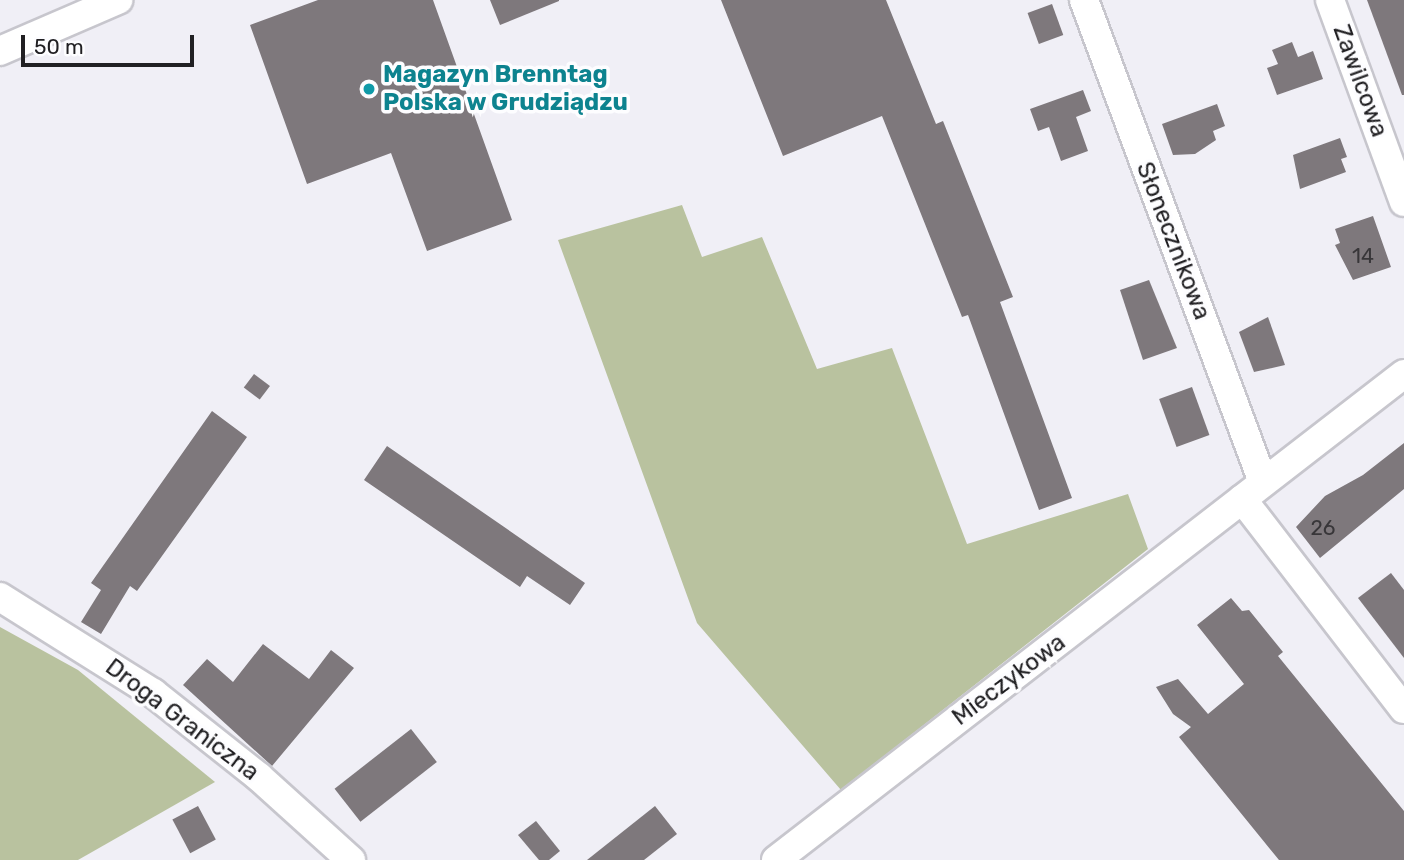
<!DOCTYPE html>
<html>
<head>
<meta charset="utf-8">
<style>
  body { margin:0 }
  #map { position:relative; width:1404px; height:860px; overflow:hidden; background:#f0eff6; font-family:Rubik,sans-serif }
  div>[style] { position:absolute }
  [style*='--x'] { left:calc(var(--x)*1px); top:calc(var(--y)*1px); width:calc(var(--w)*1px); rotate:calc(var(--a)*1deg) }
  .green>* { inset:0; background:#b9c29f }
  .building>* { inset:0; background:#7e787c; transform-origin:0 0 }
  .roads { filter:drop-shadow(2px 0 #c7c6cd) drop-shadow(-2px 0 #c7c6cd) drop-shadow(0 2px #c7c6cd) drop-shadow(0 -2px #c7c6cd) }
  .minor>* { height:28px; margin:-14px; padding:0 14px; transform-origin:14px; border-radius:14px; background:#fff }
  .dots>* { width:19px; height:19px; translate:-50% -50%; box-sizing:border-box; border:4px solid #fdfdff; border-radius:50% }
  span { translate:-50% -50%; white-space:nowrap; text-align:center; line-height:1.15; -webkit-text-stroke:7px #fdfdff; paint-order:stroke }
  .number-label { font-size:21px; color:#383639 }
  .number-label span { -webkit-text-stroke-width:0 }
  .culture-label { font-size:24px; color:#0d838f; font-weight:700 }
  .left { translate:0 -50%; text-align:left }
  .street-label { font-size:24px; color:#212023 }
  .scale { position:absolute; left:21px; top:35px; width:173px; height:32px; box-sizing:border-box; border:4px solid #212023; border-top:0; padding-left:9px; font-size:21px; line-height:24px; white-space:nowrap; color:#212023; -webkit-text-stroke:5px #fdfdff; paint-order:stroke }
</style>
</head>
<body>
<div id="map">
  <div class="green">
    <div style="clip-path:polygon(682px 205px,702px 257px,762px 237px,817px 369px,892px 348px,967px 544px,1128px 494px,1148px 549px,841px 790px,697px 623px,558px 240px)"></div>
    <div style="clip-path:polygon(0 627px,78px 670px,215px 782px,78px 860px,0 860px)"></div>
  </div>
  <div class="building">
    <div style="clip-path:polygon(318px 0,433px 0,512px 220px,427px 251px,391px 153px,307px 184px,250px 25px)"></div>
    <div style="clip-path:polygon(490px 0,559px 0,559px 1px,500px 25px)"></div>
    <div style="clip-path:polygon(721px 0,886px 0,936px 124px,943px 121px,1013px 297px,1000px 302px,1072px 498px,1039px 510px,968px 315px,962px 317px,882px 116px,783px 156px)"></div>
    <div style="clip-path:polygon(1367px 0,1404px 0,1404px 95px,1402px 95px)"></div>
    <div style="left:1052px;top:4px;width:33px;height:26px;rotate:70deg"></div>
    <div style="clip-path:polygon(1292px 42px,1298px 57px,1313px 51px,1323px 79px,1277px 95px,1267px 68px,1278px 64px,1272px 50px)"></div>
    <div style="clip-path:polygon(1083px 90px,1091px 111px,1076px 117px,1088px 151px,1061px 161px,1049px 127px,1038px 131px,1030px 109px)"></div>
    <div style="clip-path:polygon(1217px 104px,1225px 126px,1213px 131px,1216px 140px,1195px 154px,1173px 155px,1162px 124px)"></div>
    <div style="clip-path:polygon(1340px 138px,1347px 157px,1341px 159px,1346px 172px,1300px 189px,1293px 155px)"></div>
    <div style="clip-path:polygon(1373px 216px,1391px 267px,1353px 280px,1335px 245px,1340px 243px,1335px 229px)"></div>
    <div style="clip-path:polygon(1149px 280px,1177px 348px,1143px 360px,1120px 290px)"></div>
    <div style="clip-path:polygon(1268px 317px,1285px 365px,1254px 372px,1239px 332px)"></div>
    <div style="left:254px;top:374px;width:20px;height:17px;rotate:37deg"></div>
    <div style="left:1192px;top:387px;width:51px;height:35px;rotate:70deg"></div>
    <div style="clip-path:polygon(212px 411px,247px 437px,137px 591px,130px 586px,101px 634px,81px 622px,101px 590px,91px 583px)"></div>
    <div style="clip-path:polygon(1404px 443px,1404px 489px,1320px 558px,1296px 527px,1325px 496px,1363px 475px)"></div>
    <div style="clip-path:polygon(387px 446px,585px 583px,570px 605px,527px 576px,520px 587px,364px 480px)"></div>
    <div style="clip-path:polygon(1391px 573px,1404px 590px,1404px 658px,1358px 598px)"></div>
    <div style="clip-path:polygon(1231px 598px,1242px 611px,1249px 610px,1283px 652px,1278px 656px,1404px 811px,1404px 860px,1279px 860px,1179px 737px,1191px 727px,1173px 714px,1156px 687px,1178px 679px,1208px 714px,1244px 684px,1197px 625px)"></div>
    <div style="clip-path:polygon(263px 644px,309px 679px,331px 650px,354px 668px,272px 766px,183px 685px,207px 659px,233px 682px)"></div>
    <div style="left:411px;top:729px;width:42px;height:97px;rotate:52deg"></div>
    <div style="left:198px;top:806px;width:38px;height:29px;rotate:62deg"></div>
    <div style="clip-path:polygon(655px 806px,677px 834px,644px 860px,587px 860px)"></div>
    <div style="clip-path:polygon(536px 821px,560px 851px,549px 860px,539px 860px,518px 835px)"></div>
  </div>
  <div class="roads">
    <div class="minor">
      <div style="--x:1084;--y:0;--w:514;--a:69.63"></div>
      <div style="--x:1330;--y:0;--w:215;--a:69.9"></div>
      <div style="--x:0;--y:51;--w:129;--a:-23.4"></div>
      <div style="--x:1242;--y:499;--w:265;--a:52.4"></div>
      <div style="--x:0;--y:597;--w:181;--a:32.1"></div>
      <div style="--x:153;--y:693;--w:135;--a:38.4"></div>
      <div style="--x:259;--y:777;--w:124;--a:42.1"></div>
      <div style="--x:776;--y:860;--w:794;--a:-37.74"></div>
    </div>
  </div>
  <div class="dots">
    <div style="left:369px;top:89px;background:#0f9aa8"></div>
  </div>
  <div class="number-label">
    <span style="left:1363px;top:256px">14</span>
    <span style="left:1323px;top:528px">26</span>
  </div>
  <div class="culture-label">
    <span class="left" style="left:383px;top:89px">Magazyn Brenntag<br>Polska w Grudziądzu</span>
  </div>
  <div class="street-label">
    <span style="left:1360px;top:81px;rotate:70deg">Zawilcowa</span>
    <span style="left:1173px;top:241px;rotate:69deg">Słonecznikowa</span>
    <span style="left:1009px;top:680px;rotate:-37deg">Mieczykowa</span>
    <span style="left:182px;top:720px;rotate:37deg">Droga Graniczna</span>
  </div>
  <div class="scale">50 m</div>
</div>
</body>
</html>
